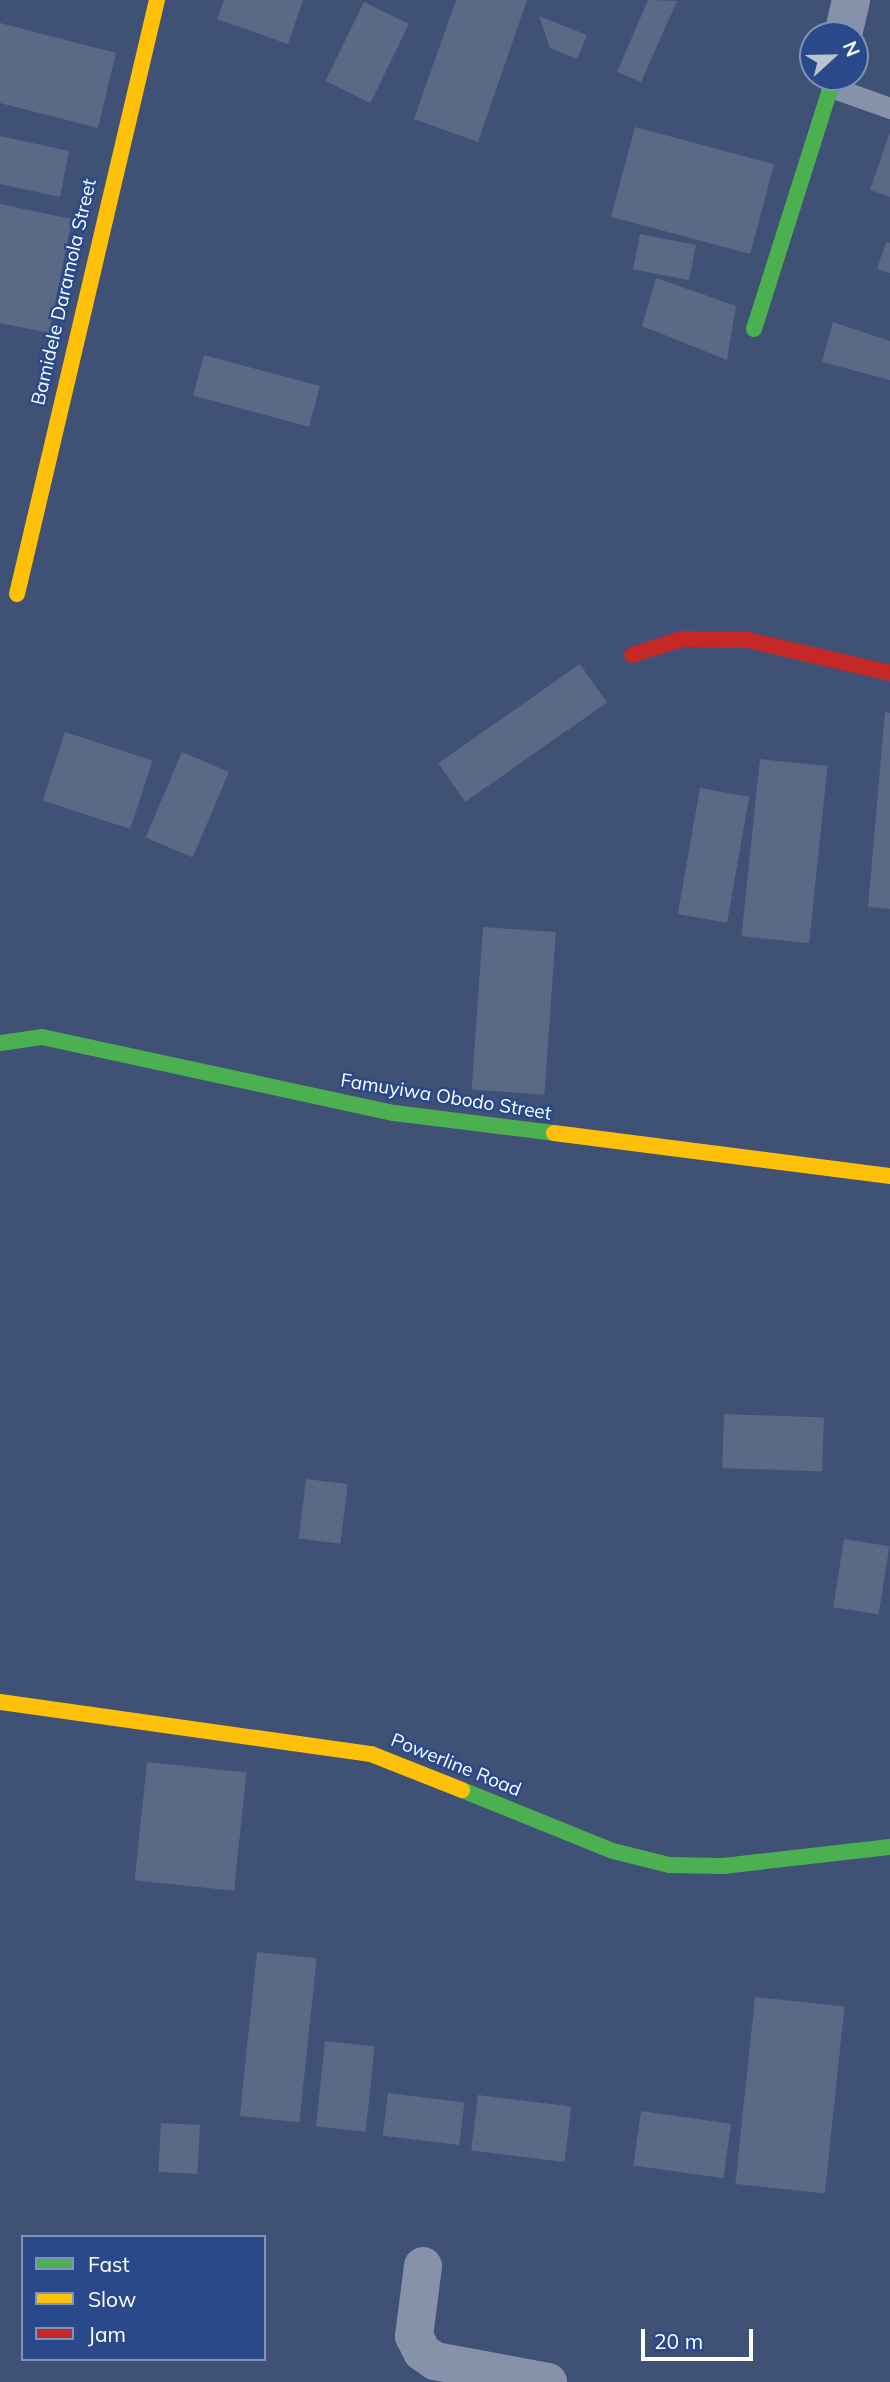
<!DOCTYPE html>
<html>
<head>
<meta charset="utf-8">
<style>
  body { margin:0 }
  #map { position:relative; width:890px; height:2382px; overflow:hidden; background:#3f5175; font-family:Mulish,sans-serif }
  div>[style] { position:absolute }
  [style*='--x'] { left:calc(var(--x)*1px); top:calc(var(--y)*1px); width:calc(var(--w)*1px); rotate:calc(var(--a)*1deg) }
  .building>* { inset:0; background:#5a6985; transform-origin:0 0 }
  .lane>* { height:21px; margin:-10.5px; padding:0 10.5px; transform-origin:10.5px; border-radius:10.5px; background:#8692a9 }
  .street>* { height:38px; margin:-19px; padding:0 19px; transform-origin:19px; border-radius:19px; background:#8692a9 }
  .fast>* { height:16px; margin:-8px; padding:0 8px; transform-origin:8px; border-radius:8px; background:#4caf50 }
  .slow>* { height:16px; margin:-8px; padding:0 8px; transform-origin:8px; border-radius:8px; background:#ffc107 }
  .jam>* { height:16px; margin:-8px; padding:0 8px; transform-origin:8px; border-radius:8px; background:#c62828 }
  span { translate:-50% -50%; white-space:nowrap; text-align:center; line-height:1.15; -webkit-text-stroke:5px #29498b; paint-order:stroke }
  .street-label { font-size:19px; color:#fff }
  .legend { position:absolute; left:21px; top:2235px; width:245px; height:126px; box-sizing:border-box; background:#29498b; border:2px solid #7f92b9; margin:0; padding:9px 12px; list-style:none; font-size:21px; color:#fff }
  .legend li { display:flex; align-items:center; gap:14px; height:35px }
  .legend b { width:35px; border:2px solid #7f92b9 }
  .north { position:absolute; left:799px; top:21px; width:70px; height:70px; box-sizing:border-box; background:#29498b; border:2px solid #7f92b9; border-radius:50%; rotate:68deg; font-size:19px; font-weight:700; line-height:28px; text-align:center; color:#fff }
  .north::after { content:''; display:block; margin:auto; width:24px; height:32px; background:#bcc2cf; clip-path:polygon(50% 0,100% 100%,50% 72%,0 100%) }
  .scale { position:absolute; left:641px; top:2329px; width:112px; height:32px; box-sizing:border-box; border:4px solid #fff; border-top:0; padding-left:9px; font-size:21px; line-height:24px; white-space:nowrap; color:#fff; -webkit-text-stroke:5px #29498b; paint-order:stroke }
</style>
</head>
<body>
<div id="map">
  <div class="building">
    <div style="clip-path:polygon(224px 0,303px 0,288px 44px,217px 19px)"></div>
    <div style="clip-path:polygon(456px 0,527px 0,478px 142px,414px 119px)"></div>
    <div style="clip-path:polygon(648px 0,677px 1px,641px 82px,617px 72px)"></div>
    <div style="left:364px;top:2px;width:50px;height:88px;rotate:26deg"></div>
    <div style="clip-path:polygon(539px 16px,587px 35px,577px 59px,550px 48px)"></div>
    <div style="clip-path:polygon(0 23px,116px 53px,98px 128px,0 103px)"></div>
    <div style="left:635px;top:127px;width:144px;height:93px;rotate:15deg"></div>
    <div style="clip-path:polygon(890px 132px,890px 197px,870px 190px)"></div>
    <div style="clip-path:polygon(0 136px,69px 151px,60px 197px,0 184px)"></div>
    <div style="clip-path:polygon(0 204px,72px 219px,49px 333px,0 323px)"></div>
    <div style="left:640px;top:234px;width:57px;height:36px;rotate:11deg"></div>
    <div style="clip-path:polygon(886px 242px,890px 243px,890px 273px,877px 269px)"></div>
    <div style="clip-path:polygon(656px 278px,736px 306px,727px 360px,642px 326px)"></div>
    <div style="clip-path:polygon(833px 322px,890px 341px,890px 380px,822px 362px)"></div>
    <div style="left:204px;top:355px;width:120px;height:42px;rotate:15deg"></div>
    <div style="left:580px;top:664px;width:47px;height:173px;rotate:55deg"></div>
    <div style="clip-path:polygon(885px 712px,890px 713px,890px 909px,868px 907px)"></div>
    <div style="left:65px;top:732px;width:92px;height:72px;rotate:18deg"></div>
    <div style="left:182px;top:752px;width:51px;height:93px;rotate:23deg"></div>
    <div style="left:760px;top:759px;width:68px;height:178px;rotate:6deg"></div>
    <div style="left:700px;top:788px;width:50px;height:128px;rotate:10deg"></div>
    <div style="left:483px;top:927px;width:73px;height:163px;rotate:4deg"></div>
    <div style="left:724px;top:1414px;width:100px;height:54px;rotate:2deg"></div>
    <div style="left:306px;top:1479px;width:42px;height:60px;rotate:7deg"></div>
    <div style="left:844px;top:1539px;width:46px;height:69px;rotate:9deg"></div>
    <div style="left:147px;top:1762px;width:100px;height:119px;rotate:6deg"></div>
    <div style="left:257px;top:1952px;width:60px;height:165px;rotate:6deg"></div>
    <div style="left:755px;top:1997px;width:90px;height:188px;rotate:6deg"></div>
    <div style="left:325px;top:2041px;width:50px;height:86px;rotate:6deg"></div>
    <div style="left:388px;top:2093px;width:77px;height:43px;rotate:7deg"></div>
    <div style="left:478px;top:2095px;width:94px;height:56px;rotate:7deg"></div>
    <div style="left:641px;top:2111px;width:91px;height:55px;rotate:8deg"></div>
    <div style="left:161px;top:2123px;width:39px;height:49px;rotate:3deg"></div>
  </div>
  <div class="lane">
    <div style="--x:831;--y:87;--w:63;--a:19.6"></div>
  </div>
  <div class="street">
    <div style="--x:843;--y:35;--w:36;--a:-77"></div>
    <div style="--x:423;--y:2266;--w:71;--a:97.3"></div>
    <div style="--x:414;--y:2336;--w:18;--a:63"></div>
    <div style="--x:422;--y:2352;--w:16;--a:35"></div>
    <div style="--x:435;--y:2361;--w:115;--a:10.5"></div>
  </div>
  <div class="fast">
    <div style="--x:754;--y:329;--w:264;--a:-72.4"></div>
    <div style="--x:0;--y:1043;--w:42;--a:-8.1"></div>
    <div style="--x:42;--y:1037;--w:360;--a:12.2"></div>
    <div style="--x:394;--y:1113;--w:161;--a:7.1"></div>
    <div style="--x:462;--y:1790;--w:163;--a:22"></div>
    <div style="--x:613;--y:1851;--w:58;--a:14"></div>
    <div style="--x:669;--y:1865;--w:54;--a:1.1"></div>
    <div style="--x:723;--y:1866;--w:168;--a:-6.5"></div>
  </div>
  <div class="slow">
    <div style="--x:17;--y:594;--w:610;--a:-76.74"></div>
    <div style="--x:554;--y:1133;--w:339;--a:7.3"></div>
    <div style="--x:0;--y:1702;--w:375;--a:8"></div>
    <div style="--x:371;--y:1754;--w:98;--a:21.6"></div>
  </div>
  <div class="jam">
    <div style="--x:632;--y:655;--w:52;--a:-17.7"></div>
    <div style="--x:682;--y:639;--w:66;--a:0.9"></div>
    <div style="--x:748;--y:640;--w:146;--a:13.1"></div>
  </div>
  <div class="street-label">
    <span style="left:64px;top:292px;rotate:-77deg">Bamidele Daramola Street</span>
    <span style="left:446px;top:1097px;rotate:9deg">Famuyiwa Obodo Street</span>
    <span style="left:456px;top:1765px;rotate:22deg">Powerline Road</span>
  </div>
  <ul class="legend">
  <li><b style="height:9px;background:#4caf50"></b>Fast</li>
  <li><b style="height:9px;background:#ffc107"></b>Slow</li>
  <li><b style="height:9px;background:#c62828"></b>Jam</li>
  </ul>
  <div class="north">N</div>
  <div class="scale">20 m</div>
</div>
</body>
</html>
